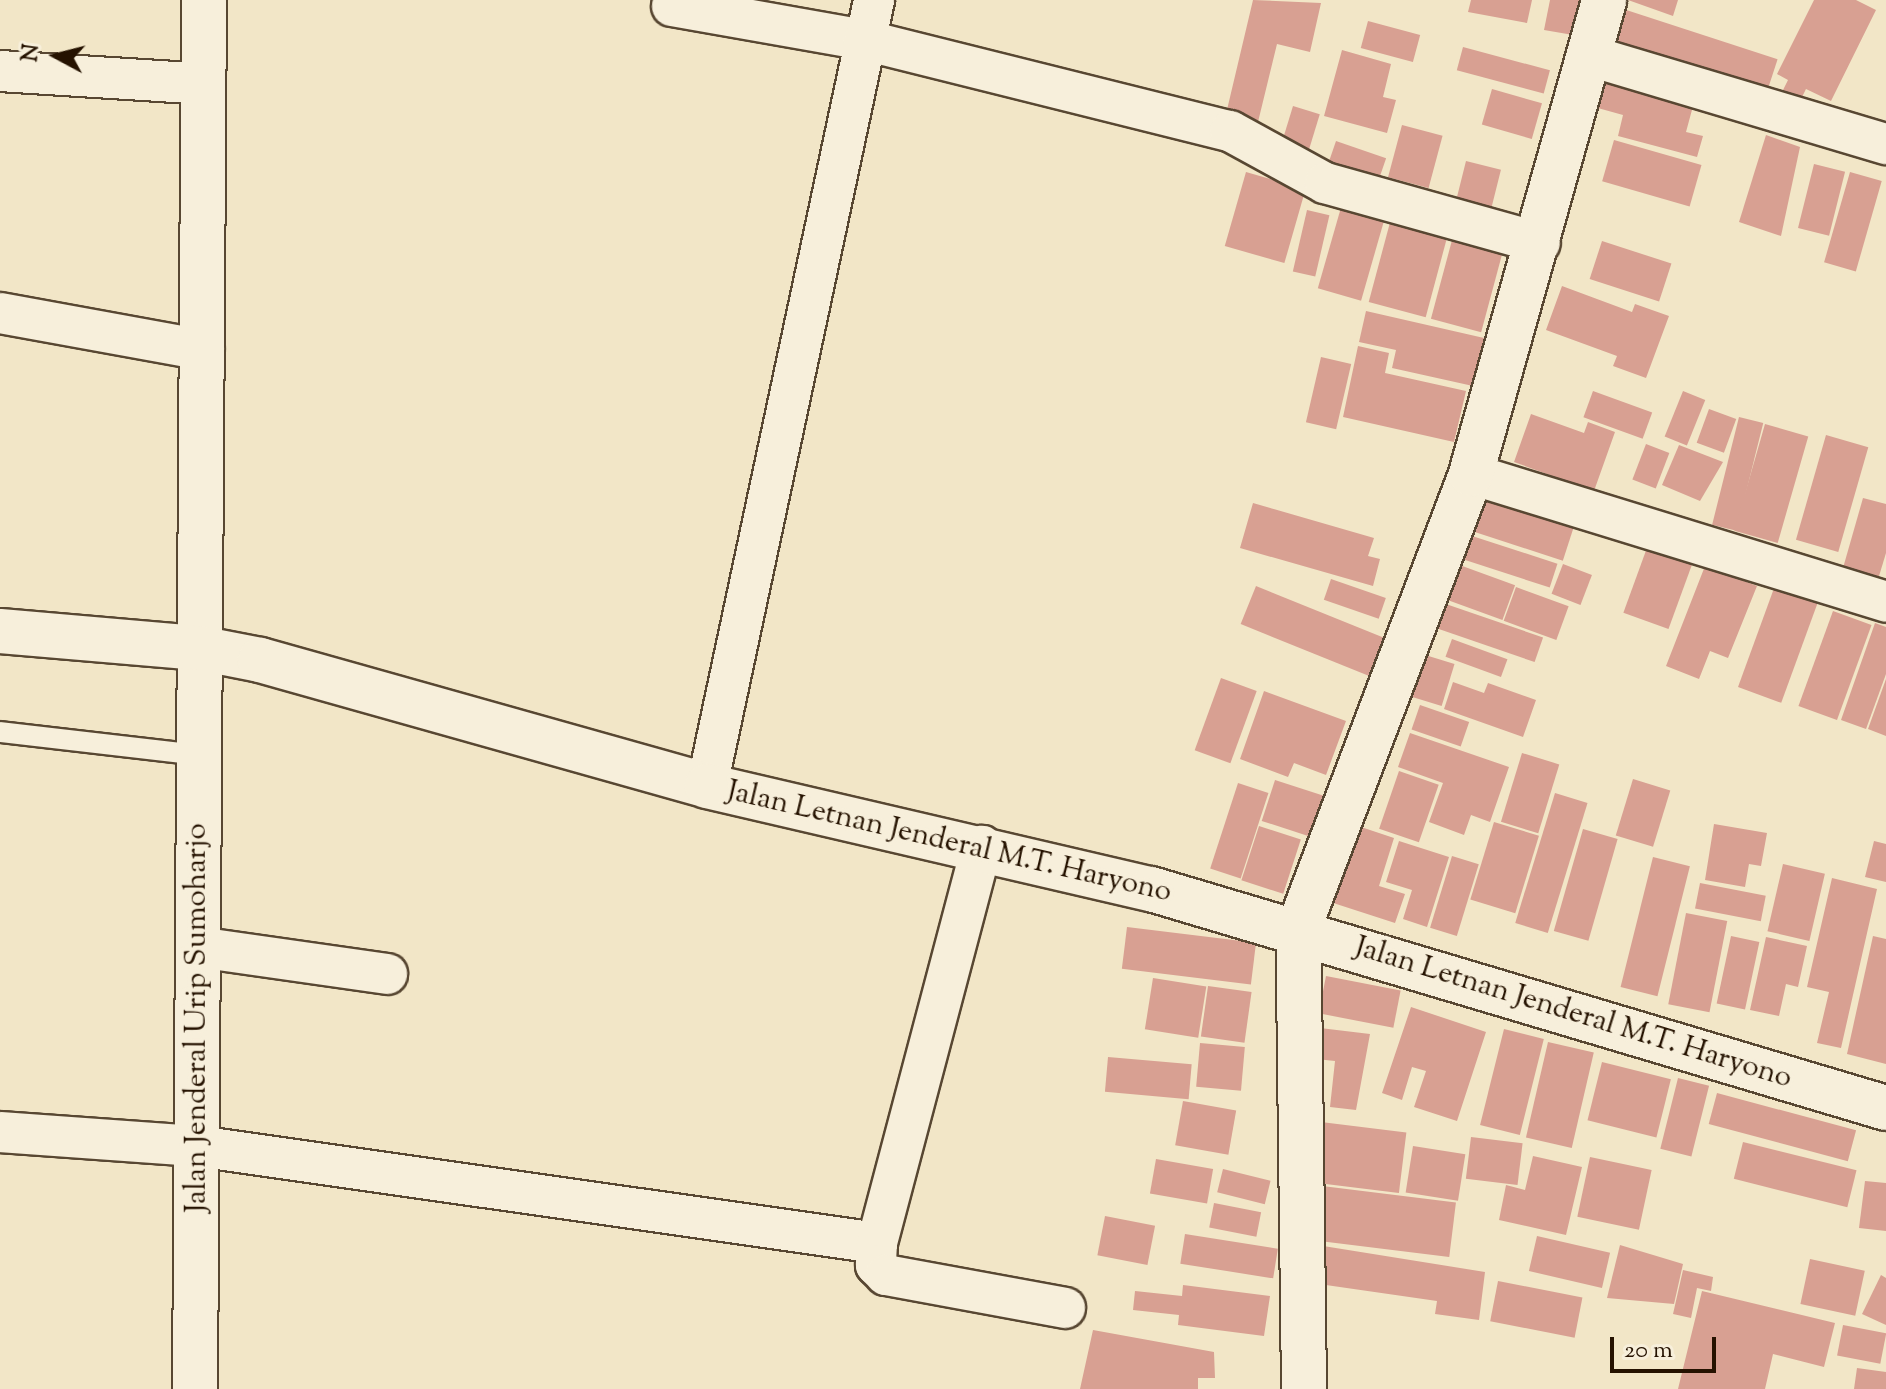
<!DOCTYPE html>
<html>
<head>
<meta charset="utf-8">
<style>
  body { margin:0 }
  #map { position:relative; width:1886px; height:1389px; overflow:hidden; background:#f2e6c7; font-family:"Sorts Mill Goudy",serif }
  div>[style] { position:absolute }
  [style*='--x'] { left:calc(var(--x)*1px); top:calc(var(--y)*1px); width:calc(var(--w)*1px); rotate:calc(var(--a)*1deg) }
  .building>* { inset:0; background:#d8a092; transform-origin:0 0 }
  .roads { filter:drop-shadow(2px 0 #584732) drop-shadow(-2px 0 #584732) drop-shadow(0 2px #584732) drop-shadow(0 -2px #584732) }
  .service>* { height:20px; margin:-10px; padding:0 10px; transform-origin:10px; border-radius:10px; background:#f7efdb }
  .minor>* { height:40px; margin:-20px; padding:0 20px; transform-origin:20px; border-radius:20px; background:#f7efdb }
  .tertiary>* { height:44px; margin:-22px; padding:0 22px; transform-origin:22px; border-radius:22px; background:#f7efdb }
  .secondary>* { height:44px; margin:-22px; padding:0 22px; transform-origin:22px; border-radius:22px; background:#f7efdb }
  span { translate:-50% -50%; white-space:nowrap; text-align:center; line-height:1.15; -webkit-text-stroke:8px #f7efdb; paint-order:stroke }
  .street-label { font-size:30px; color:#251200 }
  .north { position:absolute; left:16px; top:16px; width:80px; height:80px; -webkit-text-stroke:6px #f7efdb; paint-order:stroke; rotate:277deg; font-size:22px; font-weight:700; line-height:32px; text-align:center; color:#251200 }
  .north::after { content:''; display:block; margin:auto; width:28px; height:36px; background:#251200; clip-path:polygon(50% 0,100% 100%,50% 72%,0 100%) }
  .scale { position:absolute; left:1610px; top:1337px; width:106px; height:36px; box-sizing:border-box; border:4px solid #251200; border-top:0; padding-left:10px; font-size:24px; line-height:28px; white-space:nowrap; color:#251200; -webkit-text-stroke:6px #f7efdb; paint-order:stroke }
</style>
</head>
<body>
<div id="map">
  <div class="building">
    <div style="clip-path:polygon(1253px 0,1321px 3px,1310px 52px,1277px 44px,1258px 122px,1226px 114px)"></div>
    <div style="clip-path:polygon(1471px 0,1532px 0,1527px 23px,1468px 12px)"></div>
    <div style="clip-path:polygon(1550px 0,1586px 0,1579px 36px,1544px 30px)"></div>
    <div style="clip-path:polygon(1628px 0,1678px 0,1673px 16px)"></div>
    <div style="clip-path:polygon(1814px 0,1856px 0,1876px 10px,1831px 101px,1806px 89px,1799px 103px,1781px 94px,1788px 80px,1777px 74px)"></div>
    <div style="left:1614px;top:6px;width:172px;height:43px;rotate:18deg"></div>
    <div style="left:1368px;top:21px;width:54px;height:28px;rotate:15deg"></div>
    <div style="left:1463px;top:47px;width:90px;height:24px;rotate:15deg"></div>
    <div style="clip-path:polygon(1342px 50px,1391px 64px,1383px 97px,1396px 100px,1387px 133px,1324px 116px)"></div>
    <div style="clip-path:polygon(1597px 68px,1696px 95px,1686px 132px,1703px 136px,1697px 157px,1618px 136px,1623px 115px,1587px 105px)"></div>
    <div style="left:1492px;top:89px;width:52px;height:37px;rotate:16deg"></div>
    <div style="left:1293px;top:106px;width:28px;height:47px;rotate:17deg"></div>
    <div style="left:1402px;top:125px;width:42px;height:54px;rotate:15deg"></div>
    <div style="clip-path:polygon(1766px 135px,1800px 147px,1781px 236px,1739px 222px)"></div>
    <div style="left:1614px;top:140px;width:91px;height:43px;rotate:16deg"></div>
    <div style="left:1336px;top:141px;width:53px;height:34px;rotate:19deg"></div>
    <div style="left:1466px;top:161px;width:36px;height:51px;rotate:14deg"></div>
    <div style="left:1814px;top:164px;width:32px;height:66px;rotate:14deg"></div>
    <div style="left:1246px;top:172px;width:62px;height:77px;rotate:16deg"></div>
    <div style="left:1850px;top:172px;width:33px;height:94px;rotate:16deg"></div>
    <div style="left:1344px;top:197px;width:45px;height:95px;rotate:16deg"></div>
    <div style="left:1307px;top:210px;width:23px;height:63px;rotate:13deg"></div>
    <div style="left:1392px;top:215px;width:59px;height:90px;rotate:15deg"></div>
    <div style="left:1455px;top:229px;width:52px;height:93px;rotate:15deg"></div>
    <div style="left:1602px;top:241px;width:73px;height:40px;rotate:18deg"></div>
    <div style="clip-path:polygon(1562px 286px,1632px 312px,1635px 304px,1669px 316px,1646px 378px,1613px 366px,1617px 356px,1546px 330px)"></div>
    <div style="clip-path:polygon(1366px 311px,1484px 338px,1473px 386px,1392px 368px,1396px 350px,1359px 342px)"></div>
    <div style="clip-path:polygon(1358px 346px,1389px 353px,1385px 373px,1466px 391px,1454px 442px,1343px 417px)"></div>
    <div style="left:1321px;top:357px;width:31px;height:67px;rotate:13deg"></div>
    <div style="left:1593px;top:391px;width:63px;height:28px;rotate:20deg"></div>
    <div style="left:1683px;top:391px;width:24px;height:49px;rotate:22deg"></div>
    <div style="left:1709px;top:409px;width:29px;height:36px;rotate:20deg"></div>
    <div style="clip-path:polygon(1531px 414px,1584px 433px,1588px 422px,1615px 432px,1594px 491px,1514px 462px)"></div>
    <div style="left:1739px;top:417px;width:25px;height:111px;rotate:14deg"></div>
    <div style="left:1765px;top:424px;width:45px;height:111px;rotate:16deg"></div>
    <div style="left:1826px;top:435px;width:44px;height:109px;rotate:16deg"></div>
    <div style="left:1646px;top:444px;width:25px;height:38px;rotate:21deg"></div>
    <div style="clip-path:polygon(1679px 445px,1723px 462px,1700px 501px,1662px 485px)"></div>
    <div style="clip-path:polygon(1863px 498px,1886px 504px,1886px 553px,1876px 586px,1841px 575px)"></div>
    <div style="left:1483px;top:499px;width:95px;height:34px;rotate:18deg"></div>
    <div style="clip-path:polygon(1253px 503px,1374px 538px,1368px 556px,1380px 559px,1373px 586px,1240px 548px)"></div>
    <div style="left:1469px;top:535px;width:93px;height:25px;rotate:18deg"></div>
    <div style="left:1648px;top:545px;width:48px;height:72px;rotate:20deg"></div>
    <div style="left:1454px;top:563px;width:65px;height:37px;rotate:20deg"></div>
    <div style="left:1563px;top:564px;width:31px;height:32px;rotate:21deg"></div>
    <div style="clip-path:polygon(1705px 566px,1757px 586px,1728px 658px,1710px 651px,1699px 679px,1666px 666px)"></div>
    <div style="left:1331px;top:579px;width:58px;height:22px;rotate:19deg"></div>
    <div style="left:1777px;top:580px;width:46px;height:114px;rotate:20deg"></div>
    <div style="left:1256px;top:586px;width:142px;height:41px;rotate:22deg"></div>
    <div style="left:1516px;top:587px;width:56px;height:36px;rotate:20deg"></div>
    <div style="left:1440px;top:602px;width:109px;height:26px;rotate:19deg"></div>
    <div style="left:1833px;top:611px;width:41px;height:101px;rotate:20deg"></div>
    <div style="clip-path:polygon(1875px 623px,1886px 627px,1886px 674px,1866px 729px,1841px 720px)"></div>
    <div style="left:1452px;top:639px;width:59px;height:19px;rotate:20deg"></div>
    <div style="left:1422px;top:654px;width:34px;height:44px;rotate:17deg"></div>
    <div style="left:1221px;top:678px;width:38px;height:77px;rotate:20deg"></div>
    <div style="clip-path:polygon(1886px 679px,1886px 736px,1868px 729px)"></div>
    <div style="clip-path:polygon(1453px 682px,1484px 693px,1488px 683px,1536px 700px,1523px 737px,1444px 709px)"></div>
    <div style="clip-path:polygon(1264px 691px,1346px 721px,1326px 775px,1294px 763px,1288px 777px,1240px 759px)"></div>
    <div style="left:1420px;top:705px;width:52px;height:26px;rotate:19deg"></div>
    <div style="clip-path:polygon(1410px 733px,1509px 767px,1490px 822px,1471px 815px,1464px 835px,1429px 822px,1443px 783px,1398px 767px)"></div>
    <div style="left:1522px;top:753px;width:39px;height:72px;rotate:17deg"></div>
    <div style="left:1399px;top:771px;width:42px;height:61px;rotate:19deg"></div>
    <div style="left:1633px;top:779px;width:39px;height:59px;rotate:17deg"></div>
    <div style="left:1275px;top:780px;width:52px;height:43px;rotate:18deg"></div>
    <div style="left:1238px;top:783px;width:32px;height:90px;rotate:18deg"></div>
    <div style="left:1555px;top:793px;width:34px;height:136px;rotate:17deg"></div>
    <div style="left:1494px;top:822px;width:47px;height:81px;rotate:17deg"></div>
    <div style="clip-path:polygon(1349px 823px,1394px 838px,1379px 886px,1405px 894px,1395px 923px,1324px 900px)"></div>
    <div style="clip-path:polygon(1714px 824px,1767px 833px,1761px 866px,1749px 864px,1745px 887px,1705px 880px)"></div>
    <div style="left:1259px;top:826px;width:44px;height:57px;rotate:18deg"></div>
    <div style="left:1583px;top:829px;width:36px;height:106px;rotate:16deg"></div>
    <div style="clip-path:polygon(1399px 841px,1449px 857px,1427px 927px,1403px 919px,1412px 890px,1386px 882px)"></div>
    <div style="clip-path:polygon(1874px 841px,1886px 844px,1886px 882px,1865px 877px)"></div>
    <div style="left:1452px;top:856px;width:28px;height:75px;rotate:17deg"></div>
    <div style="left:1653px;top:857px;width:38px;height:134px;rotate:14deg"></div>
    <div style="left:1783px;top:864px;width:43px;height:69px;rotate:13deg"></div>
    <div style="clip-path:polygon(1832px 878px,1877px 889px,1841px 1048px,1817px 1043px,1829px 992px,1807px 987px)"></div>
    <div style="left:1700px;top:883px;width:67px;height:26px;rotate:11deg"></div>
    <div style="left:1686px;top:913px;width:42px;height:93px;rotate:11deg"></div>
    <div style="left:1127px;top:927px;width:130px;height:42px;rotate:7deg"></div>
    <div style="left:1731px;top:936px;width:29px;height:69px;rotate:12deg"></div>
    <div style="clip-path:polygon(1873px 936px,1886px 939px,1886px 1064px,1847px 1054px)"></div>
    <div style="clip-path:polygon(1766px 937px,1807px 946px,1798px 987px,1786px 984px,1779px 1016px,1750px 1010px)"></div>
    <div style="left:1326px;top:976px;width:76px;height:38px;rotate:11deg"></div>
    <div style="left:1153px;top:978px;width:54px;height:52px;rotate:9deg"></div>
    <div style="left:1208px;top:986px;width:44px;height:51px;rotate:8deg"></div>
    <div style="clip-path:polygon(1411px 1007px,1486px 1032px,1457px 1121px,1414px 1107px,1426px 1071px,1412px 1067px,1402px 1100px,1382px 1093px)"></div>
    <div style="clip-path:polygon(1320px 1028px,1370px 1034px,1356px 1110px,1330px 1107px,1335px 1061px,1316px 1059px)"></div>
    <div style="left:1504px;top:1029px;width:41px;height:99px;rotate:14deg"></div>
    <div style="left:1548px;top:1042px;width:47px;height:98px;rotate:13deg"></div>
    <div style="left:1200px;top:1043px;width:45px;height:44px;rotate:5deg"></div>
    <div style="left:1108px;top:1057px;width:84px;height:35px;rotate:5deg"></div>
    <div style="left:1602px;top:1062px;width:71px;height:60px;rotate:14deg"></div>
    <div style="left:1678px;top:1078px;width:32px;height:73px;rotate:14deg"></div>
    <div style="left:1717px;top:1093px;width:144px;height:32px;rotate:15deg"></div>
    <div style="left:1183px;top:1101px;width:54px;height:45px;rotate:10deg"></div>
    <div style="left:1321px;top:1122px;width:86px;height:61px;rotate:7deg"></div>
    <div style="left:1471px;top:1137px;width:52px;height:42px;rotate:7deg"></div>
    <div style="left:1743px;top:1142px;width:117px;height:38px;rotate:14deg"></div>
    <div style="left:1413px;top:1146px;width:53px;height:47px;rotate:9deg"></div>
    <div style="clip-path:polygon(1533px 1156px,1582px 1167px,1566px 1235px,1499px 1220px,1506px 1185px,1525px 1190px)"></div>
    <div style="left:1590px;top:1157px;width:63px;height:61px;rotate:12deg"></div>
    <div style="left:1156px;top:1159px;width:58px;height:35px;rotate:10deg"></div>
    <div style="left:1223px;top:1169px;width:49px;height:24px;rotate:14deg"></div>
    <div style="clip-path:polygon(1865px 1181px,1886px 1183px,1886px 1231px,1859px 1228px)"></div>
    <div style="left:1314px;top:1185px;width:143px;height:55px;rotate:7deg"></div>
    <div style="left:1214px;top:1203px;width:48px;height:25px;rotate:11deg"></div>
    <div style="left:1105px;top:1216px;width:51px;height:40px;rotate:11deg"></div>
    <div style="left:1185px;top:1234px;width:94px;height:30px;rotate:9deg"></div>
    <div style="left:1537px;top:1236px;width:75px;height:36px;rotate:13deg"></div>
    <div style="clip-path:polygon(1317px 1245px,1485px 1272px,1479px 1320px,1435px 1314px,1437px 1301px,1312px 1283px)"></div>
    <div style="clip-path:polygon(1620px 1245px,1683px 1264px,1674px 1304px,1607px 1298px)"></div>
    <div style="left:1810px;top:1259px;width:56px;height:46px;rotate:12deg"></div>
    <div style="clip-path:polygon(1683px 1270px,1713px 1277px,1711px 1291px,1697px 1288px,1691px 1318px,1673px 1314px)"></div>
    <div style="clip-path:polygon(1881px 1275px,1886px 1278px,1886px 1325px,1862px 1314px)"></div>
    <div style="left:1498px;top:1281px;width:86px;height:41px;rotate:11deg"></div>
    <div style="clip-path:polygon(1183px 1285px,1270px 1296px,1264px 1336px,1178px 1325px,1179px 1315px,1133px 1310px,1135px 1291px,1182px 1296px)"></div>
    <div style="clip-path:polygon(1702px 1291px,1835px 1323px,1824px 1367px,1773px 1354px,1765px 1389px,1678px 1389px)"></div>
    <div style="left:1843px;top:1325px;width:44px;height:31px;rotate:11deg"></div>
    <div style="clip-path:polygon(1093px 1330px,1214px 1352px,1215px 1378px,1198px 1378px,1198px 1389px,1080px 1389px)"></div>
    <div style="clip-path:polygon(1857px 1368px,1886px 1372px,1886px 1389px,1854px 1389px)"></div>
  </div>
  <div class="roads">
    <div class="service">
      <div style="--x:0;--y:732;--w:200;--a:6.6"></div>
    </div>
    <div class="minor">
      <div style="--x:672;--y:6;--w:195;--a:10"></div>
      <div style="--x:864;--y:40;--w:377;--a:14"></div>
      <div style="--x:1230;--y:131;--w:108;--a:28.7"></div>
      <div style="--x:1325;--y:183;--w:223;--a:15.6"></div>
      <div style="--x:1587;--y:55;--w:312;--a:16.6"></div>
      <div style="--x:0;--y:71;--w:204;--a:3.6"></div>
      <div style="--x:0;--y:313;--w:207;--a:10.3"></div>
      <div style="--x:1471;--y:474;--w:434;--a:17.1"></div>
      <div style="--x:707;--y:786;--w:804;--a:-78"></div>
      <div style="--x:198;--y:947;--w:191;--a:8.1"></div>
      <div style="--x:0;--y:1132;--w:197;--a:4.1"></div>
      <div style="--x:197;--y:1146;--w:687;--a:8.12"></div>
      <div style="--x:877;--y:1243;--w:411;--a:-75.2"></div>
      <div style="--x:877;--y:1243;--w:22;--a:93"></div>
      <div style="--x:876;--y:1265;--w:14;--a:45"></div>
      <div style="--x:886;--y:1275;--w:182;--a:10.4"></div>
    </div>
    <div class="tertiary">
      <div style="--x:195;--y:1389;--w:1389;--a:-89.63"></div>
      <div style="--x:1304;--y:1389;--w:459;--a:-90.7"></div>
      <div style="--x:1298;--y:930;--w:488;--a:-69.2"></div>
      <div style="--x:1471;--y:474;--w:492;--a:-74.3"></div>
    </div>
    <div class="secondary">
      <div style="--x:0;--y:631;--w:200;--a:4.9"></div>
      <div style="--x:199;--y:648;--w:62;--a:11.1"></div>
      <div style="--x:260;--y:660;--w:464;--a:15.7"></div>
      <div style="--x:707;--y:786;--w:456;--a:13.1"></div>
      <div style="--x:1151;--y:889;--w:767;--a:16.59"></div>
    </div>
  </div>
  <div class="street-label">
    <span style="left:949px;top:843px;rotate:13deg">Jalan Letnan Jenderal M.T. Haryono</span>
    <span style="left:1573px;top:1014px;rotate:17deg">Jalan Letnan Jenderal M.T. Haryono</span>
    <span style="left:198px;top:1018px;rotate:-90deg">Jalan Jenderal Urip Sumoharjo</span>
  </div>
  <div class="north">N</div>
  <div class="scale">20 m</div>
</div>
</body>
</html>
